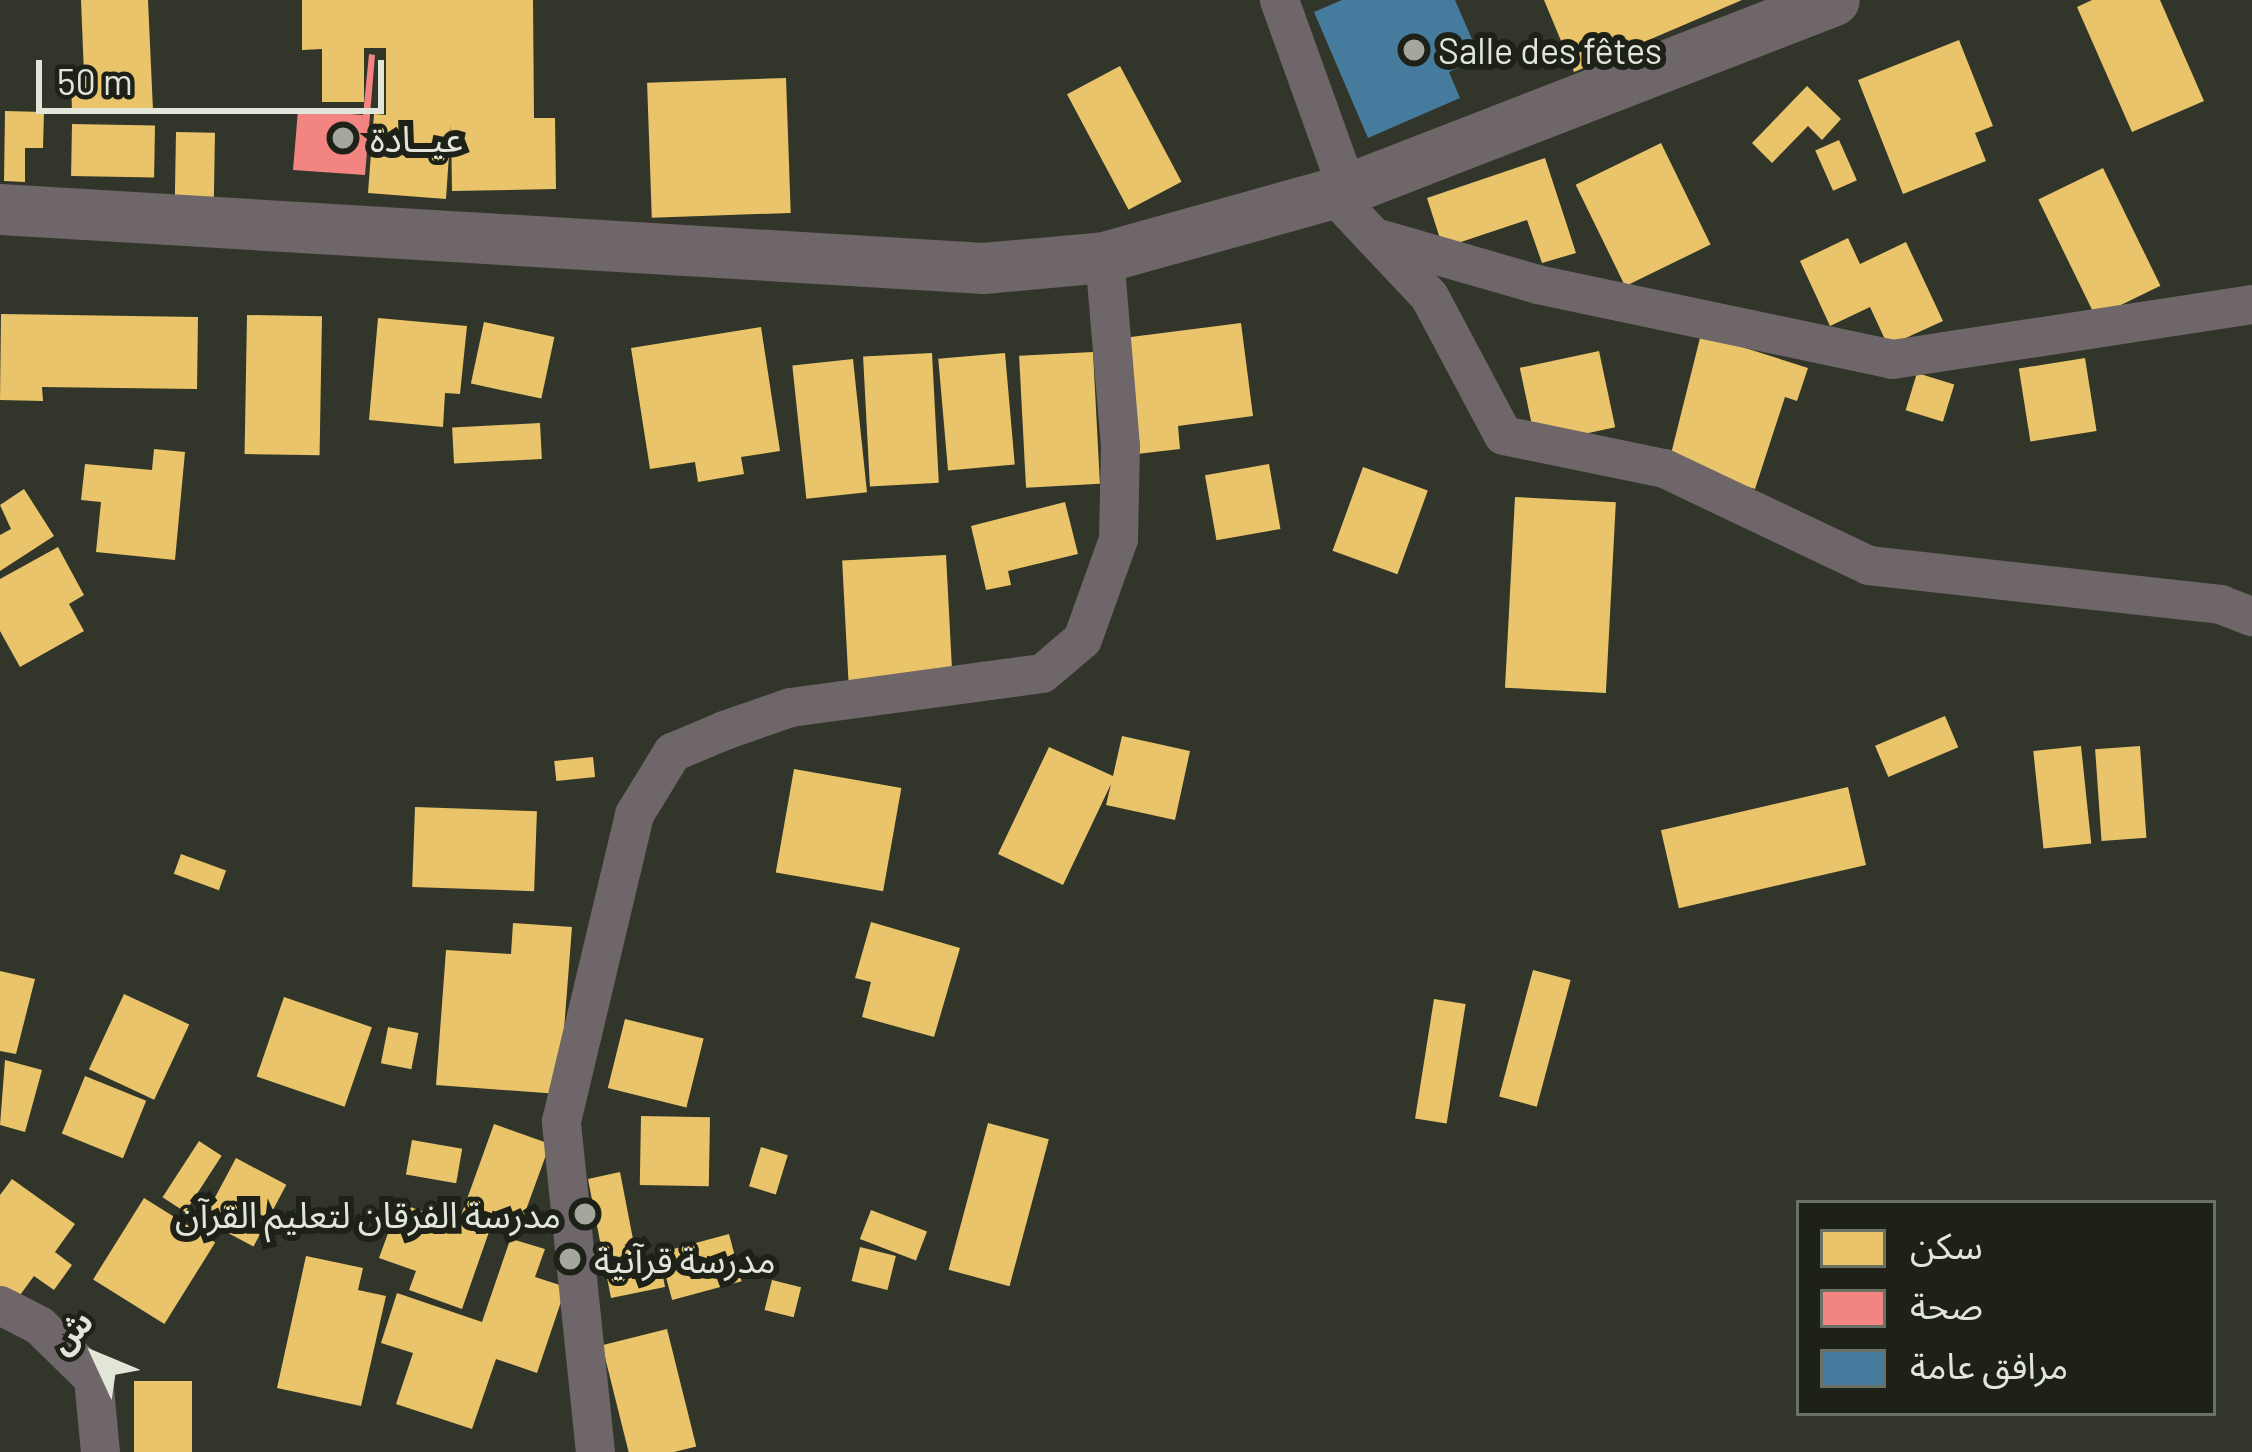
<!DOCTYPE html>
<html>
<head>
<meta charset="utf-8">
<style>
  body { margin:0 }
  #map { position:relative; width:2252px; height:1452px; overflow:hidden; background:#32362a; font-family:Barlow,"Noto Sans Arabic",sans-serif }
  div>[style] { position:absolute }
  [style*='--x'] { left:calc(var(--x)*1px); top:calc(var(--y)*1px); width:calc(var(--w)*1px); rotate:calc(var(--a)*1deg) }
  .homes>* { inset:0; background:#e9c46a; transform-origin:0 0 }
  .health>* { inset:0; background:#f28482 }
  .public>* { inset:0; background:#457b9d }
  .minor>* { height:39px; margin:-19.5px; padding:0 19.5px; transform-origin:19.5px; border-radius:19.5px; background:#6e6669 }
  .tertiary>* { height:51px; margin:-25.5px; padding:0 25.5px; transform-origin:25.5px; border-radius:25.5px; background:#6e6669 }
  .dots>* { width:33px; height:33px; translate:-50% -50%; box-sizing:border-box; border:6px solid #1d2117; border-radius:50% }
  span { translate:-50% -50%; white-space:nowrap; text-align:center; line-height:1.15; -webkit-text-stroke:12px #1d2117; paint-order:stroke }
  .poi-label { font-size:36px; color:#e1e6d9 }
  .left { translate:0 -50%; text-align:left }
  .right { translate:-100% -50%; text-align:right }
  .legend { position:absolute; left:1796px; top:1200px; width:420px; height:216px; box-sizing:border-box; background:#1d2117; border:3px solid #6b7065; margin:0; padding:15px 21px; list-style:none; font-size:36px; color:#e1e6d9 }
  .legend li { display:flex; align-items:center; gap:24px; height:60px }
  .legend b { width:60px; border:3px solid #6b7065 }
  .north { position:absolute; left:36px; top:1296px; width:120px; height:120px; -webkit-text-stroke:9px #1d2117; paint-order:stroke; rotate:314deg; font-size:33px; font-weight:700; line-height:48px; text-align:center; color:#e1e6d9 }
  .north::after { content:''; display:block; margin:auto; width:42px; height:54px; background:#e1e6d9; clip-path:polygon(50% 0,100% 100%,50% 72%,0 100%) }
  .scale { position:absolute; left:36px; top:60px; width:348px; height:54px; box-sizing:border-box; border:6px solid #e1e6d9; border-top:0; padding-left:15px; font-size:36px; line-height:42px; white-space:nowrap; color:#e1e6d9; -webkit-text-stroke:9px #1d2117; paint-order:stroke }
</style>
</head>
<body>
<div id="map">
  <div class="homes">
    <div style="clip-path:polygon(81px 0,148px 0,153px 110px,72px 113px,71px 76px,84px 75px)"></div>
    <div style="clip-path:polygon(302px 0,533px 0,534px 118px,555px 118px,556px 189px,452px 191px,451px 125px,446px 199px,368px 193px,374px 114px,386px 115px,386px 48px,364px 48px,364px 102px,322px 102px,322px 49px,302px 50px)"></div>
    <div style="clip-path:polygon(1544px 0,1742px 0,1574px 72px)"></div>
    <div style="clip-path:polygon(2092px 0,2160px 0,2204px 101px,2132px 132px,2077px 7px)"></div>
    <div style="clip-path:polygon(1959px 40px,1993px 126px,1975px 133px,1986px 161px,1903px 194px,1858px 80px)"></div>
    <div style="left:1120px;top:66px;width:131px;height:60px;rotate:62deg"></div>
    <div style="left:786px;top:78px;width:135px;height:139px;rotate:88deg"></div>
    <div style="clip-path:polygon(1807px 86px,1841px 119px,1822px 140px,1808px 126px,1772px 163px,1752px 143px)"></div>
    <div style="clip-path:polygon(5px 111px,44px 112px,43px 148px,25px 148px,25px 182px,4px 181px)"></div>
    <div style="left:72px;top:124px;width:83px;height:52px;rotate:1deg"></div>
    <div style="left:176px;top:132px;width:39px;height:68px;rotate:1deg"></div>
    <div style="left:1839px;top:140px;width:44px;height:26px;rotate:66deg"></div>
    <div style="left:1661px;top:143px;width:113px;height:95px;rotate:64deg"></div>
    <div style="clip-path:polygon(1545px 158px,1576px 253px,1542px 263px,1527px 220px,1443px 248px,1427px 198px)"></div>
    <div style="left:2103px;top:168px;width:131px;height:72px;rotate:64deg"></div>
    <div style="clip-path:polygon(1848px 238px,1860px 264px,1906px 242px,1943px 321px,1888px 346px,1870px 307px,1830px 326px,1800px 261px)"></div>
    <div style="clip-path:polygon(1px 314px,198px 317px,197px 389px,42px 387px,43px 401px,0 400px)"></div>
    <div style="left:247px;top:315px;width:75px;height:139px;rotate:1deg"></div>
    <div style="clip-path:polygon(378px 318px,467px 326px,460px 394px,445px 393px,443px 427px,369px 420px)"></div>
    <div style="left:484px;top:322px;width:72px;height:63px;rotate:12deg"></div>
    <div style="clip-path:polygon(1241px 323px,1253px 416px,1178px 426px,1180px 449px,1137px 454px,1123px 338px)"></div>
    <div style="clip-path:polygon(761px 327px,780px 451px,741px 457px,744px 474px,698px 482px,695px 462px,650px 469px,631px 348px)"></div>
    <div style="clip-path:polygon(1701px 334px,1808px 368px,1797px 401px,1785px 397px,1755px 489px,1669px 462px)"></div>
    <div style="left:1599px;top:351px;width:78px;height:81px;rotate:78deg"></div>
    <div style="left:1093px;top:352px;width:132px;height:74px;rotate:87deg"></div>
    <div style="left:932px;top:353px;width:130px;height:69px;rotate:87deg"></div>
    <div style="left:1005px;top:353px;width:112px;height:67px;rotate:85deg"></div>
    <div style="left:2085px;top:358px;width:74px;height:67px;rotate:81deg"></div>
    <div style="left:853px;top:359px;width:134px;height:61px;rotate:84deg"></div>
    <div style="left:1917px;top:373px;width:39px;height:39px;rotate:17deg"></div>
    <div style="left:540px;top:423px;width:36px;height:88px;rotate:87deg"></div>
    <div style="clip-path:polygon(154px 449px,185px 452px,175px 560px,96px 552px,101px 502px,81px 500px,85px 464px,152px 470px)"></div>
    <div style="left:1269px;top:464px;width:66px;height:65px;rotate:80deg"></div>
    <div style="left:1363px;top:467px;width:69px;height:89px;rotate:20deg"></div>
    <div style="clip-path:polygon(24px 489px,54px 536px,0 571px,0 535px,11px 529px,0 505px)"></div>
    <div style="left:1515px;top:497px;width:101px;height:191px;rotate:3deg"></div>
    <div style="clip-path:polygon(1065px 502px,1078px 554px,1008px 571px,1011px 585px,986px 590px,971px 526px)"></div>
    <div style="clip-path:polygon(58px 547px,84px 595px,69px 604px,84px 631px,20px 667px,0 631px,0 579px)"></div>
    <div style="left:946px;top:555px;width:122px;height:104px;rotate:87deg"></div>
    <div style="left:1945px;top:716px;width:34px;height:76px;rotate:67deg"></div>
    <div style="clip-path:polygon(1122px 736px,1190px 751px,1175px 820px,1106px 805px,1111px 784px,1063px 885px,998px 854px,1049px 747px,1113px 776px)"></div>
    <div style="left:2081px;top:746px;width:98px;height:48px;rotate:84deg"></div>
    <div style="left:2140px;top:746px;width:92px;height:45px;rotate:86deg"></div>
    <div style="left:593px;top:757px;width:20px;height:39px;rotate:84deg"></div>
    <div style="left:794px;top:769px;width:109px;height:105px;rotate:10deg"></div>
    <div style="left:1848px;top:787px;width:80px;height:192px;rotate:77deg"></div>
    <div style="left:415px;top:807px;width:122px;height:80px;rotate:2deg"></div>
    <div style="left:181px;top:854px;width:48px;height:21px;rotate:20deg"></div>
    <div style="clip-path:polygon(871px 922px,960px 948px,934px 1037px,862px 1017px,871px 982px,855px 978px)"></div>
    <div style="clip-path:polygon(513px 923px,572px 927px,559px 1094px,436px 1085px,446px 950px,511px 954px)"></div>
    <div style="left:1533px;top:970px;width:39px;height:131px;rotate:15deg"></div>
    <div style="clip-path:polygon(0 971px,35px 979px,16px 1054px,0 1051px)"></div>
    <div style="left:124px;top:994px;width:72px;height:83px;rotate:25deg"></div>
    <div style="left:284px;top:997px;width:93px;height:84px;rotate:19deg"></div>
    <div style="left:1434px;top:999px;width:32px;height:121px;rotate:9deg"></div>
    <div style="left:625px;top:1019px;width:81px;height:71px;rotate:14deg"></div>
    <div style="left:388px;top:1027px;width:31px;height:37px;rotate:11deg"></div>
    <div style="clip-path:polygon(5px 1060px,42px 1070px,25px 1132px,0 1125px)"></div>
    <div style="left:85px;top:1076px;width:66px;height:62px;rotate:22deg"></div>
    <div style="left:641px;top:1116px;width:69px;height:69px;rotate:1deg"></div>
    <div style="left:988px;top:1123px;width:63px;height:152px;rotate:15deg"></div>
    <div style="clip-path:polygon(494px 1124px,550px 1144px,515px 1240px,545px 1249px,535px 1277px,566px 1287px,537px 1373px,496px 1359px,472px 1429px,396px 1404px,413px 1353px,381px 1343px,397px 1293px,482px 1322px,511px 1237px,490px 1229px,462px 1309px,409px 1290px,416px 1271px,379px 1258px,399px 1203px,458px 1224px)"></div>
    <div style="left:412px;top:1140px;width:51px;height:35px;rotate:10deg"></div>
    <div style="left:199px;top:1141px;width:27px;height:67px;rotate:33deg"></div>
    <div style="left:761px;top:1147px;width:28px;height:41px;rotate:17deg"></div>
    <div style="left:236px;top:1158px;width:57px;height:70px;rotate:28deg"></div>
    <div style="clip-path:polygon(620px 1172px,638px 1265px,660px 1261px,665px 1287px,611px 1298px,588px 1179px)"></div>
    <div style="clip-path:polygon(12px 1179px,75px 1224px,55px 1252px,72px 1265px,54px 1290px,34px 1276px,12px 1306px,0 1298px,0 1195px)"></div>
    <div style="left:144px;top:1198px;width:84px;height:96px;rotate:32deg"></div>
    <div style="left:871px;top:1210px;width:60px;height:31px;rotate:21deg"></div>
    <div style="left:729px;top:1234px;width:49px;height:72px;rotate:75deg"></div>
    <div style="left:860px;top:1247px;width:37px;height:35px;rotate:14deg"></div>
    <div style="clip-path:polygon(306px 1256px,363px 1268px,358px 1290px,386px 1296px,361px 1406px,277px 1388px)"></div>
    <div style="left:772px;top:1280px;width:30px;height:31px;rotate:14deg"></div>
    <div style="left:667px;top:1329px;width:121px;height:67px;rotate:76deg"></div>
    <div style="left:134px;top:1381px;width:58px;height:71px"></div>
  </div>
  <div class="health">
    <div style="clip-path:polygon(369px 54px,375px 55px,365px 175px,293px 170px,298px 110px,363px 115px)"></div>
  </div>
  <div class="public">
    <div style="clip-path:polygon(1342px 0,1455px 0,1480px 58px,1449px 72px,1460px 98px,1368px 138px,1314px 12px)"></div>
  </div>
  <div class="minor">
    <div style="--x:1279;--y:0;--w:201;--a:70.2"></div>
    <div style="--x:1332;--y:193;--w:141;--a:46.7"></div>
    <div style="--x:1429;--y:296;--w:157;--a:62"></div>
    <div style="--x:1503;--y:435;--w:164;--a:11.6"></div>
    <div style="--x:1664;--y:468;--w:226;--a:25.4"></div>
    <div style="--x:1868;--y:565;--w:354;--a:6.3"></div>
    <div style="--x:2220;--y:604;--w:34;--a:21"></div>
    <div style="--x:1378;--y:238;--w:166;--a:16.1"></div>
    <div style="--x:1537;--y:284;--w:363;--a:11.9"></div>
    <div style="--x:1892;--y:359;--w:364;--a:-8.7"></div>
    <div style="--x:0;--y:1305;--w:44;--a:27.1"></div>
    <div style="--x:39;--y:1325;--w:76;--a:44.5"></div>
    <div style="--x:93;--y:1378;--w:74;--a:84.6"></div>
    <div style="--x:595;--y:1452;--w:333;--a:-95.9"></div>
    <div style="--x:561;--y:1121;--w:316;--a:-76.6"></div>
    <div style="--x:634;--y:814;--w:73;--a:-58.5"></div>
    <div style="--x:672;--y:752;--w:56;--a:-22.9"></div>
    <div style="--x:724;--y:730;--w:70;--a:-19.2"></div>
    <div style="--x:790;--y:707;--w:254;--a:-7.7"></div>
    <div style="--x:1042;--y:673;--w:52;--a:-40.4"></div>
    <div style="--x:1082;--y:639;--w:106;--a:-70.2"></div>
    <div style="--x:1118;--y:539;--w:93;--a:-88.8"></div>
    <div style="--x:1120;--y:446;--w:190;--a:-94.8"></div>
  </div>
  <div class="tertiary">
    <div style="--x:0;--y:209;--w:985;--a:3.43"></div>
    <div style="--x:983;--y:268;--w:121;--a:-5.2"></div>
    <div style="--x:1104;--y:257;--w:252;--a:-15.6"></div>
    <div style="--x:1347;--y:189;--w:522;--a:-21.21"></div>
  </div>
  <div class="dots">
    <div style="left:1414px;top:50px;background:#a4a89c"></div>
    <div style="left:343px;top:138px;background:#a4a89c"></div>
    <div style="left:585px;top:1214px;background:#a4a89c"></div>
    <div style="left:570px;top:1259px;background:#a4a89c"></div>
  </div>
  <div class="poi-label">
    <span class="left" style="left:1438px;top:50px">Salle des fêtes</span>
    <span class="left" style="left:370px;top:138px">عيــادة</span>
    <span class="right" style="left:561px;top:1214px">مدرسة الفرقان لتعليم القرآن</span>
    <span class="left" style="left:594px;top:1259px">مدرسة قرآنية</span>
  </div>
  <ul class="legend">
  <li><b style="height:33px;background:#e9c46a"></b>سكن</li>
  <li><b style="height:33px;background:#f28482"></b>صحة</li>
  <li><b style="height:33px;background:#457b9d"></b>مرافق عامة</li>
  </ul>
  <div class="north">ش</div>
  <div class="scale">50 m</div>
</div>
</body>
</html>
